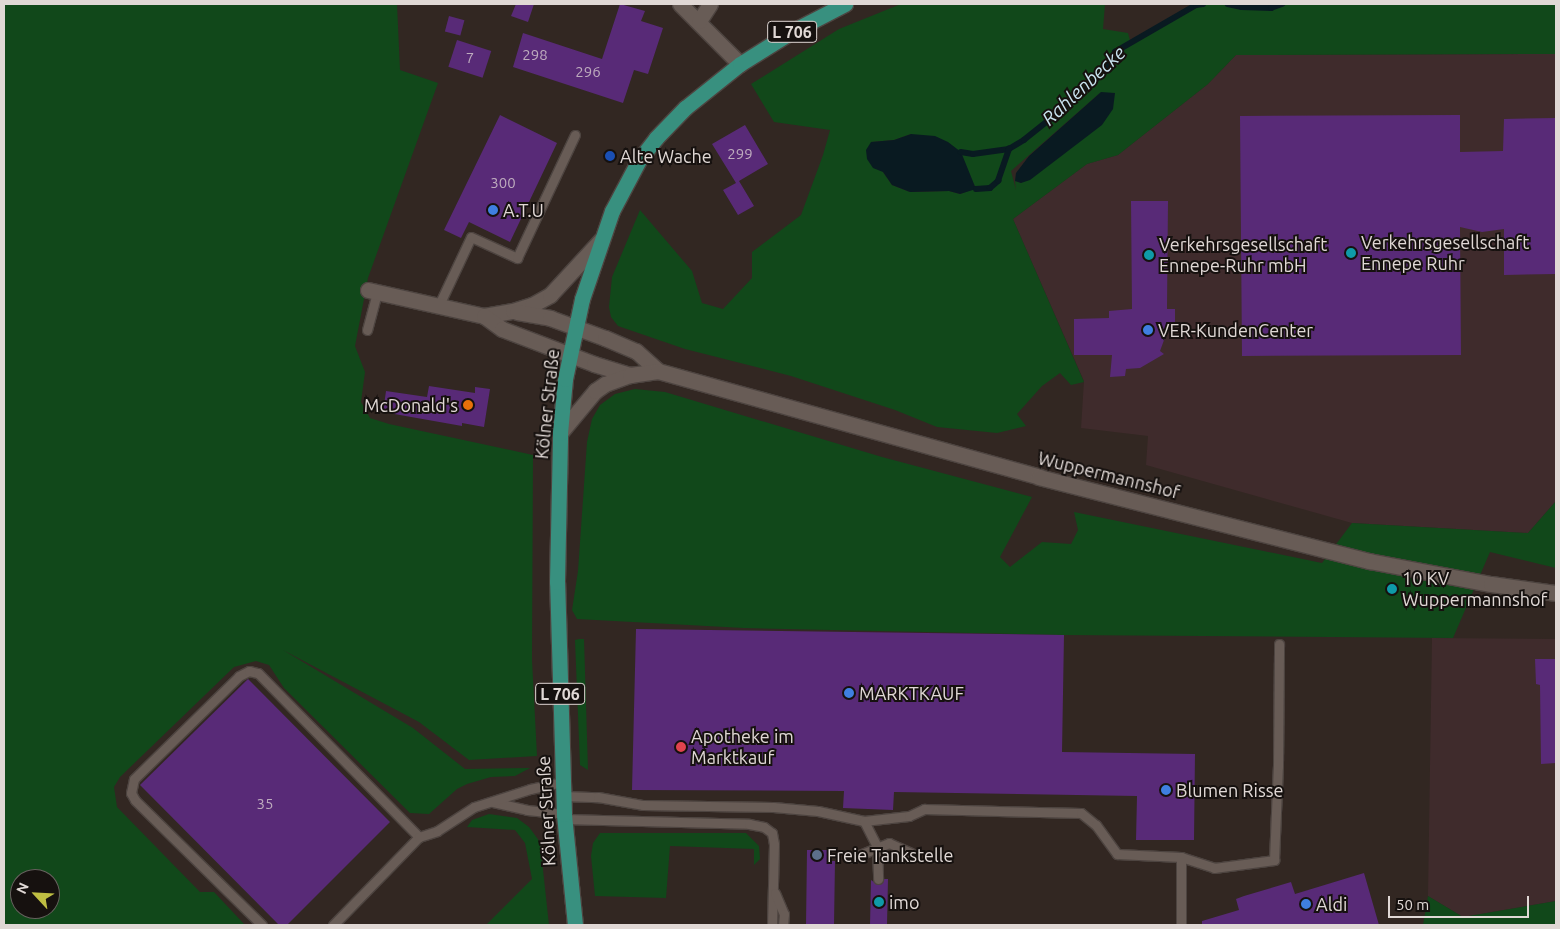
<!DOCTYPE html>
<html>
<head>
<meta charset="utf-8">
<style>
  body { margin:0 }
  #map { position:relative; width:1560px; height:929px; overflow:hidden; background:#322722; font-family:Ubuntu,sans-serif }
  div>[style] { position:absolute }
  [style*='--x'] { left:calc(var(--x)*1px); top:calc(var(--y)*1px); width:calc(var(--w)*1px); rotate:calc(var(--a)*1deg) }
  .industrial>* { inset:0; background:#3f2b2c }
  .green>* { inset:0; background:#11481a }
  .water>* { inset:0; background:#091a21 }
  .stream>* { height:5.5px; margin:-2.75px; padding:0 2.75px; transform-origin:2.75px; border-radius:2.75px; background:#091a21 }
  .building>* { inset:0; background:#582a77; transform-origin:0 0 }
  .roads { filter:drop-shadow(1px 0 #4d4440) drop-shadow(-1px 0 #4d4440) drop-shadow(0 1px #4d4440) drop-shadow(0 -1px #4d4440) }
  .lane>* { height:9px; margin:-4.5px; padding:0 4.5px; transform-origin:4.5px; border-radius:4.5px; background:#685c56 }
  .street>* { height:15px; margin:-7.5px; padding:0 7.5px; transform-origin:7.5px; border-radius:7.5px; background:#685c56 }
  .primary>* { height:15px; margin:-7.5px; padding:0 7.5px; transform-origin:7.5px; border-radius:7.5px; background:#38907f }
  .dots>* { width:14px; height:14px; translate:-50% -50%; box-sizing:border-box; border:2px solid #16110f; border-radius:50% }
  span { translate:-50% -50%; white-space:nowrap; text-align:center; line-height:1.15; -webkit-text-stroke:4px #16110f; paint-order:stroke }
  .number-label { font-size:15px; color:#beacbe }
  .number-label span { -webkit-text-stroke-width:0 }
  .shield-label span { padding:1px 4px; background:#16110f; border:1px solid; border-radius:4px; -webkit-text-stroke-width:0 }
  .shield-label { font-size:16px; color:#e0d8d5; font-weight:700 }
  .poi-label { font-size:18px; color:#e0d8d5 }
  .left { translate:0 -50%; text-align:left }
  .right { translate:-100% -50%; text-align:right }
  .street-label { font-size:18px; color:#e0d8d5 }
  .water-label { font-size:19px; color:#cae4f0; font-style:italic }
  .frame { position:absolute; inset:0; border:5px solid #e0d8d5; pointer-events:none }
  .north { position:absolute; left:10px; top:869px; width:50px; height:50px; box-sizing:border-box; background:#16110f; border:1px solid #67615e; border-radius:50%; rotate:295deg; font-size:14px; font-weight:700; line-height:20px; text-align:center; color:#e0d8d5 }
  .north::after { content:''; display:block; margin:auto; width:18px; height:22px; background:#bfbe42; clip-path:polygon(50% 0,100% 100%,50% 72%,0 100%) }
  .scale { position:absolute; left:1388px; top:896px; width:141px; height:22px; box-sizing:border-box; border:2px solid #e0d8d5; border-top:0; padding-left:6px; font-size:15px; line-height:18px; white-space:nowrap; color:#e0d8d5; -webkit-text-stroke:4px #16110f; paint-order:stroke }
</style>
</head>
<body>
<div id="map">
  <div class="industrial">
    <div style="clip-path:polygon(1556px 54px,1556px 501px,1528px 533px,1352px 523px,1146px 465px,1148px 436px,1081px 428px,1084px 381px,1013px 219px,1087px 164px,1118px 155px,1208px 84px,1236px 55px)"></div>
    <div style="clip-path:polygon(1432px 638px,1556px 639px,1556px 901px,1463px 917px,1428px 896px)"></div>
  </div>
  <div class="green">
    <div style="clip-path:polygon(evenodd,4px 4px,397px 4px,400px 70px,438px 83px,368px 278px,355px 346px,365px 372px,361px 402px,370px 418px,389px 424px,533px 455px,532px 660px,537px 756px,469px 760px,419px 722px,283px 650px,413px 728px,465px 769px,530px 768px,515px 776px,491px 777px,467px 784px,457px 789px,429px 814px,410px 813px,284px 688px,269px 665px,256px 661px,234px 667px,120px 777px,114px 787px,117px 807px,200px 892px,214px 892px,245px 925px,4px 925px,4px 4px,20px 879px,50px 879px,50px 909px,20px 909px,20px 879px)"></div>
    <div style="clip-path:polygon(evenodd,901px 4px,1105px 4px,1103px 29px,1128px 33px,1131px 44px,1176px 19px,1195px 4px,1556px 4px,1556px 54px,1236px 55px,1208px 84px,1118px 155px,1087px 164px,1013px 219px,1084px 382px,1071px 385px,1060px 373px,1042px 386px,1017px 414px,1026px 426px,997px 433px,937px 427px,895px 410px,791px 376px,685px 349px,618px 326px,611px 317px,609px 307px,612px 277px,640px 210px,692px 271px,702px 303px,723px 309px,752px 278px,752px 252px,801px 215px,823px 155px,830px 130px,774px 122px,751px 84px,839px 29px,901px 4px,1101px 92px,1021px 183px,1015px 181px,1016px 190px,1011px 171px,1101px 92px,901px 4px,911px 134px,972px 181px,976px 188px,960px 194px,949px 191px,910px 192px,892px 185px,883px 172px,871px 142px,894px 140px,911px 134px)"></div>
    <div style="clip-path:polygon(635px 389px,665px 392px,882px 457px,1032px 497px,1000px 557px,1010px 567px,1042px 542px,1071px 544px,1078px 530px,1074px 512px,1322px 563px,1352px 523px,1528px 533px,1556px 501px,1556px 568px,1490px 552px,1453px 638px,1064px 635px,744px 628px,577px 619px,572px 610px,578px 571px,587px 442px,592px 419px,600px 405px,615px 394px)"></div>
    <div style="clip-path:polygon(579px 639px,584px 639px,588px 770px,580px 765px,575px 640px)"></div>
    <div style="clip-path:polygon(489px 814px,517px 818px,529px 827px,540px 842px,549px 925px,486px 925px,532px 879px,525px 843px,515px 830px,467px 827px,472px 820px)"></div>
    <div style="clip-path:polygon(600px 833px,746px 833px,759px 846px,760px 859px,754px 865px,754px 849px,670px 846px,666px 898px,595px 896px,591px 856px,593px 843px)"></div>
    <div style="clip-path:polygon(1428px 896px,1463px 917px,1556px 901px,1556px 925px,1423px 925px)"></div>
  </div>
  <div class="water">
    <div style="clip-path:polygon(1101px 92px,1115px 93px,1113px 109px,1102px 125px,1030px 180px,1021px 183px,1015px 181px,1016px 173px,1029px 156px)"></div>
    <div style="clip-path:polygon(911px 134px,935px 136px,948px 142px,961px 152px,976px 189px,960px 194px,949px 191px,910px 192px,892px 185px,883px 172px,873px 168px,867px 159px,866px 150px,871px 142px,894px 140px)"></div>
  </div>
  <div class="stream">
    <div style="--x:1228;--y:4;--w:14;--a:12"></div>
    <div style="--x:1242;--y:7;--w:29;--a:2"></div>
    <div style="--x:1271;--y:8;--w:12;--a:-20"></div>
    <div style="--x:961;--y:152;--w:12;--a:9"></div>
    <div style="--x:973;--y:154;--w:36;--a:-8"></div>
    <div style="--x:1009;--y:149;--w:17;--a:-31"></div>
    <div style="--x:1024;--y:140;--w:64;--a:-38.7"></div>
    <div style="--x:1074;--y:100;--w:44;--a:-43.2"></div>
    <div style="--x:1106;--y:70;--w:20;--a:-63"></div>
    <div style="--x:1115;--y:52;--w:94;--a:-30.1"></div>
    <div style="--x:1196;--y:5;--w:7;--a:-8"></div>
    <div style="--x:976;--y:189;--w:14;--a:-4"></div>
    <div style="--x:990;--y:188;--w:11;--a:-41"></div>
    <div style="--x:998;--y:181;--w:34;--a:-71"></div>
  </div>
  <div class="building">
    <div style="clip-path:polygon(516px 4px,534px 4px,528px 22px,511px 16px)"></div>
    <div style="clip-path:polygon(620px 4px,645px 11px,641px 21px,663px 28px,648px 74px,634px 70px,623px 103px,513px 67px,523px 33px,602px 59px)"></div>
    <div style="left:449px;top:16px;width:16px;height:16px;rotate:15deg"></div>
    <div style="left:457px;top:40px;width:36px;height:28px;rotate:18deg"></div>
    <div style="clip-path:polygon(500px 115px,557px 143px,510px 242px,469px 222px,461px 238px,444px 230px)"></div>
    <div style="clip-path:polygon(1460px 115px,1460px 152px,1503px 151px,1504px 119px,1556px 118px,1556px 274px,1504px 275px,1504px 229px,1482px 232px,1460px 227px,1461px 355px,1242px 356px,1240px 116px)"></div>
    <div style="clip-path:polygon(745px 125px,768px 164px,739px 181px,754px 206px,738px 215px,723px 190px,736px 183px,712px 144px)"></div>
    <div style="clip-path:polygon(1131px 201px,1168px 201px,1167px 309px,1175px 309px,1175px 324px,1170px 324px,1160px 351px,1164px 354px,1140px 368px,1126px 369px,1125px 376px,1110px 377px,1112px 355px,1074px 355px,1074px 319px,1109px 318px,1109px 311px,1132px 309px)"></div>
    <div style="clip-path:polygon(429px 386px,475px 393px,475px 387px,490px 389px,484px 427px,462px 423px,462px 426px,383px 412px,386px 391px,427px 397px)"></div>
    <div style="clip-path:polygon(636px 629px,1064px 635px,1062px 752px,1195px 754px,1194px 840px,1136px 840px,1137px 796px,894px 792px,893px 810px,843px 808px,844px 791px,632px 790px)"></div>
    <div style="clip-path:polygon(1535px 659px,1556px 659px,1556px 763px,1541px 764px,1540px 685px,1536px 684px)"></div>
    <div style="clip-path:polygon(248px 679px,390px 822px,287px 925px,279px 925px,140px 785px)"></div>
    <div style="clip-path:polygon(807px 850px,829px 850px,829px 861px,835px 861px,834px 925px,806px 925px)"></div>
    <div style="clip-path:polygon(1364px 873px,1379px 925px,1202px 925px,1202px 921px,1239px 910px,1236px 899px,1244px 896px,1291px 882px,1295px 894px)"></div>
    <div style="clip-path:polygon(884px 879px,888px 879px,887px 925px,870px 925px,871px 880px,878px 885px,882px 884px)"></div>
  </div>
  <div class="roads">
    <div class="lane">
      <div style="--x:438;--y:307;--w:77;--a:-64.8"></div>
      <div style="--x:471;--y:237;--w:51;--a:24.5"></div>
      <div style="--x:517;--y:258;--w:136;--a:-64.8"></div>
      <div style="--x:367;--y:330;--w:39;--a:-75"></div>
      <div style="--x:563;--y:796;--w:35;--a:2"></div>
      <div style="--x:598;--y:797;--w:46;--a:10.1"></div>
      <div style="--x:643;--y:805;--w:130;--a:0.9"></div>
      <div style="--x:773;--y:807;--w:45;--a:5.1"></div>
      <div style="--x:818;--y:811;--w:47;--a:12.3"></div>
      <div style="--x:864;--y:821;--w:45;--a:-6.3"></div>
      <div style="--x:909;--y:816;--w:17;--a:-25"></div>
      <div style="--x:924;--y:809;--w:157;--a:1.5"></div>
      <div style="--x:1081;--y:813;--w:19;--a:39"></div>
      <div style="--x:1096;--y:825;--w:36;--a:54"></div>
      <div style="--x:1117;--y:854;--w:64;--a:2.7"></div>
      <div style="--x:1181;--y:857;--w:35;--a:18"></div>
      <div style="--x:1214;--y:868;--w:61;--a:-7.6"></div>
      <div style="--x:1274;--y:860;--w:94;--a:-87.6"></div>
      <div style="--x:1278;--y:766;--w:122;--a:-89.5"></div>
      <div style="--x:493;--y:802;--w:35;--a:13"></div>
      <div style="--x:527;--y:810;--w:37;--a:6"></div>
      <div style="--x:564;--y:819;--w:185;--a:1.5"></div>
      <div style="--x:749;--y:824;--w:15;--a:11"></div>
      <div style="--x:764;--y:827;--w:10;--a:37"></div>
      <div style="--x:772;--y:833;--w:11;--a:80"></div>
      <div style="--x:774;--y:844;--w:81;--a:91.4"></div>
      <div style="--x:864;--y:821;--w:28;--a:63"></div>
      <div style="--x:877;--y:846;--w:33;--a:88"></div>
      <div style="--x:1181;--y:857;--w:68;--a:90"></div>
      <div style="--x:852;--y:858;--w:40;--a:-22"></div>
      <div style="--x:889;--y:843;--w:24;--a:24"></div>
      <div style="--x:775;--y:893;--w:23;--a:67"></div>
      <div style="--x:784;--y:914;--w:11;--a:95"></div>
      <div style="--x:262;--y:925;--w:178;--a:-135.5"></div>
      <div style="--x:135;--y:800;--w:8;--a:-120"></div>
      <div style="--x:131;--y:793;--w:14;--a:-78"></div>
      <div style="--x:134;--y:779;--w:147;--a:-44.4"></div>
      <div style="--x:239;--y:676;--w:11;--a:-27"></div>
      <div style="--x:249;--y:671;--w:9;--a:13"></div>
      <div style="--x:258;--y:673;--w:230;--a:45.5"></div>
      <div style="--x:333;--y:925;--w:123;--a:-45.7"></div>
      <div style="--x:419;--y:837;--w:19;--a:-18"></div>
      <div style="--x:437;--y:831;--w:44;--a:-33"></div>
      <div style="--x:474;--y:807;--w:59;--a:-17.8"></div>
      <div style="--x:530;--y:789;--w:34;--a:-12"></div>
    </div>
    <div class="street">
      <div style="--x:680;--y:4;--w:85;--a:45"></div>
      <div style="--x:699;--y:21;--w:20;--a:-57"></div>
      <div style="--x:368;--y:290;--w:119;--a:12.6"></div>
      <div style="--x:484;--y:316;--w:29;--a:-10"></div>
      <div style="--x:513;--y:311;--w:20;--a:-18"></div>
      <div style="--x:532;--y:305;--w:21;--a:-29"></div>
      <div style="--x:550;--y:295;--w:75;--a:-47.2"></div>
      <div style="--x:517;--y:312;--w:34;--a:10"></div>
      <div style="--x:550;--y:318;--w:59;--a:20"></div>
      <div style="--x:605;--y:338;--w:34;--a:23"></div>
      <div style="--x:636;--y:351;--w:30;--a:42"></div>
      <div style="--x:484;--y:316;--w:22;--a:36"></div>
      <div style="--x:502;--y:329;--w:98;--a:20.8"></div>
      <div style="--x:594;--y:364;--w:38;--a:17"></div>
      <div style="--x:560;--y:433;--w:55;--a:-50.2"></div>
      <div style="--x:595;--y:391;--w:12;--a:-35"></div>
      <div style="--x:605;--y:384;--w:27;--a:-20"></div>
      <div style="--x:630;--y:375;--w:28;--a:-8"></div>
      <div style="--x:658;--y:371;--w:395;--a:15.5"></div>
      <div style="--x:1039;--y:477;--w:341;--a:14.3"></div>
      <div style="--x:1369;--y:561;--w:124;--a:10.7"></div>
      <div style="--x:1491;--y:584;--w:66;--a:7.9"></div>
    </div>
    <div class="primary">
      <div style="--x:575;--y:925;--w:112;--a:-95.7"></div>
      <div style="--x:564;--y:814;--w:232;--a:-91.7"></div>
      <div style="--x:557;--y:582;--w:149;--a:-88.8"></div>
      <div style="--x:560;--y:433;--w:54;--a:-84.7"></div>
      <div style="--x:565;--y:379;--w:82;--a:-78"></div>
      <div style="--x:582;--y:299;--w:93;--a:-71.2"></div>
      <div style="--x:612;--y:211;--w:58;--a:-62.1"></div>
      <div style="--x:639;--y:160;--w:28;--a:-52"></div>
      <div style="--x:656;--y:138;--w:42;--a:-46"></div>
      <div style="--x:685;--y:108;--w:70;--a:-38.7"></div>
      <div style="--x:740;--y:64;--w:60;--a:-32.1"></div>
      <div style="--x:791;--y:32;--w:61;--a:-27.4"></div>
    </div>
  </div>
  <div class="dots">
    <div style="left:610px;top:156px;background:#1a4fb4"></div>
    <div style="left:493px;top:210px;background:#3f7fe0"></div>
    <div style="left:1351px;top:253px;background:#0f9aa8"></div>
    <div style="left:1149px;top:255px;background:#0f9aa8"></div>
    <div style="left:1148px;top:330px;background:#3f7fe0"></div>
    <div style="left:468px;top:405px;background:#e8710a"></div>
    <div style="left:1392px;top:589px;background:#0f9aa8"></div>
    <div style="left:849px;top:693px;background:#3f7fe0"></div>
    <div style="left:681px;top:747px;background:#e0444e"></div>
    <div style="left:1166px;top:790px;background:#3f7fe0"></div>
    <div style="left:817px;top:855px;background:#5c6f8a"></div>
    <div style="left:879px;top:902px;background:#0f9aa8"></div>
    <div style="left:1306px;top:904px;background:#3f7fe0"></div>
  </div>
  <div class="number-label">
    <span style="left:535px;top:55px">298</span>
    <span style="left:470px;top:58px">7</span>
    <span style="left:588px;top:72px">296</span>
    <span style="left:740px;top:154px">299</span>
    <span style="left:503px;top:183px">300</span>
    <span style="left:265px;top:804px">35</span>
  </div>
  <div class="shield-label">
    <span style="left:792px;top:32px">L 706</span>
    <span style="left:560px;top:694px">L 706</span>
  </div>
  <div class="poi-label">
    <span class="left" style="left:620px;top:156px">Alte Wache</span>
    <span class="left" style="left:503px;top:210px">A.T.U</span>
    <span class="left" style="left:1361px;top:253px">Verkehrsgesellschaft<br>Ennepe Ruhr</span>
    <span class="left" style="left:1159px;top:255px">Verkehrsgesellschaft<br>Ennepe-Ruhr mbH</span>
    <span class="left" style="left:1158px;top:330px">VER-KundenCenter</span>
    <span class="right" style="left:458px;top:405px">McDonald's</span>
    <span class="left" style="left:1402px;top:589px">10 KV<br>Wuppermannshof</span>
    <span class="left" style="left:859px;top:693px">MARKTKAUF</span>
    <span class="left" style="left:691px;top:747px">Apotheke im<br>Marktkauf</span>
    <span class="left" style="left:1176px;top:790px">Blumen Risse</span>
    <span class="left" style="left:827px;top:855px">Freie Tankstelle</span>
    <span class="left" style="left:889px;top:902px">imo</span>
    <span class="left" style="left:1316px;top:904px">Aldi</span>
  </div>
  <div class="street-label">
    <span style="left:547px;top:404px;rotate:-84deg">Kölner Straße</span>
    <span style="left:1109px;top:475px;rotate:14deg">Wuppermannshof</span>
    <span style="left:546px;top:811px;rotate:-93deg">Kölner Straße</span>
  </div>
  <div class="water-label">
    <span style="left:1084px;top:86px;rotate:-43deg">Rahlenbecke</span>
  </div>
  <div class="frame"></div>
  <div class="north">N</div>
  <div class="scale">50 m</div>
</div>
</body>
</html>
